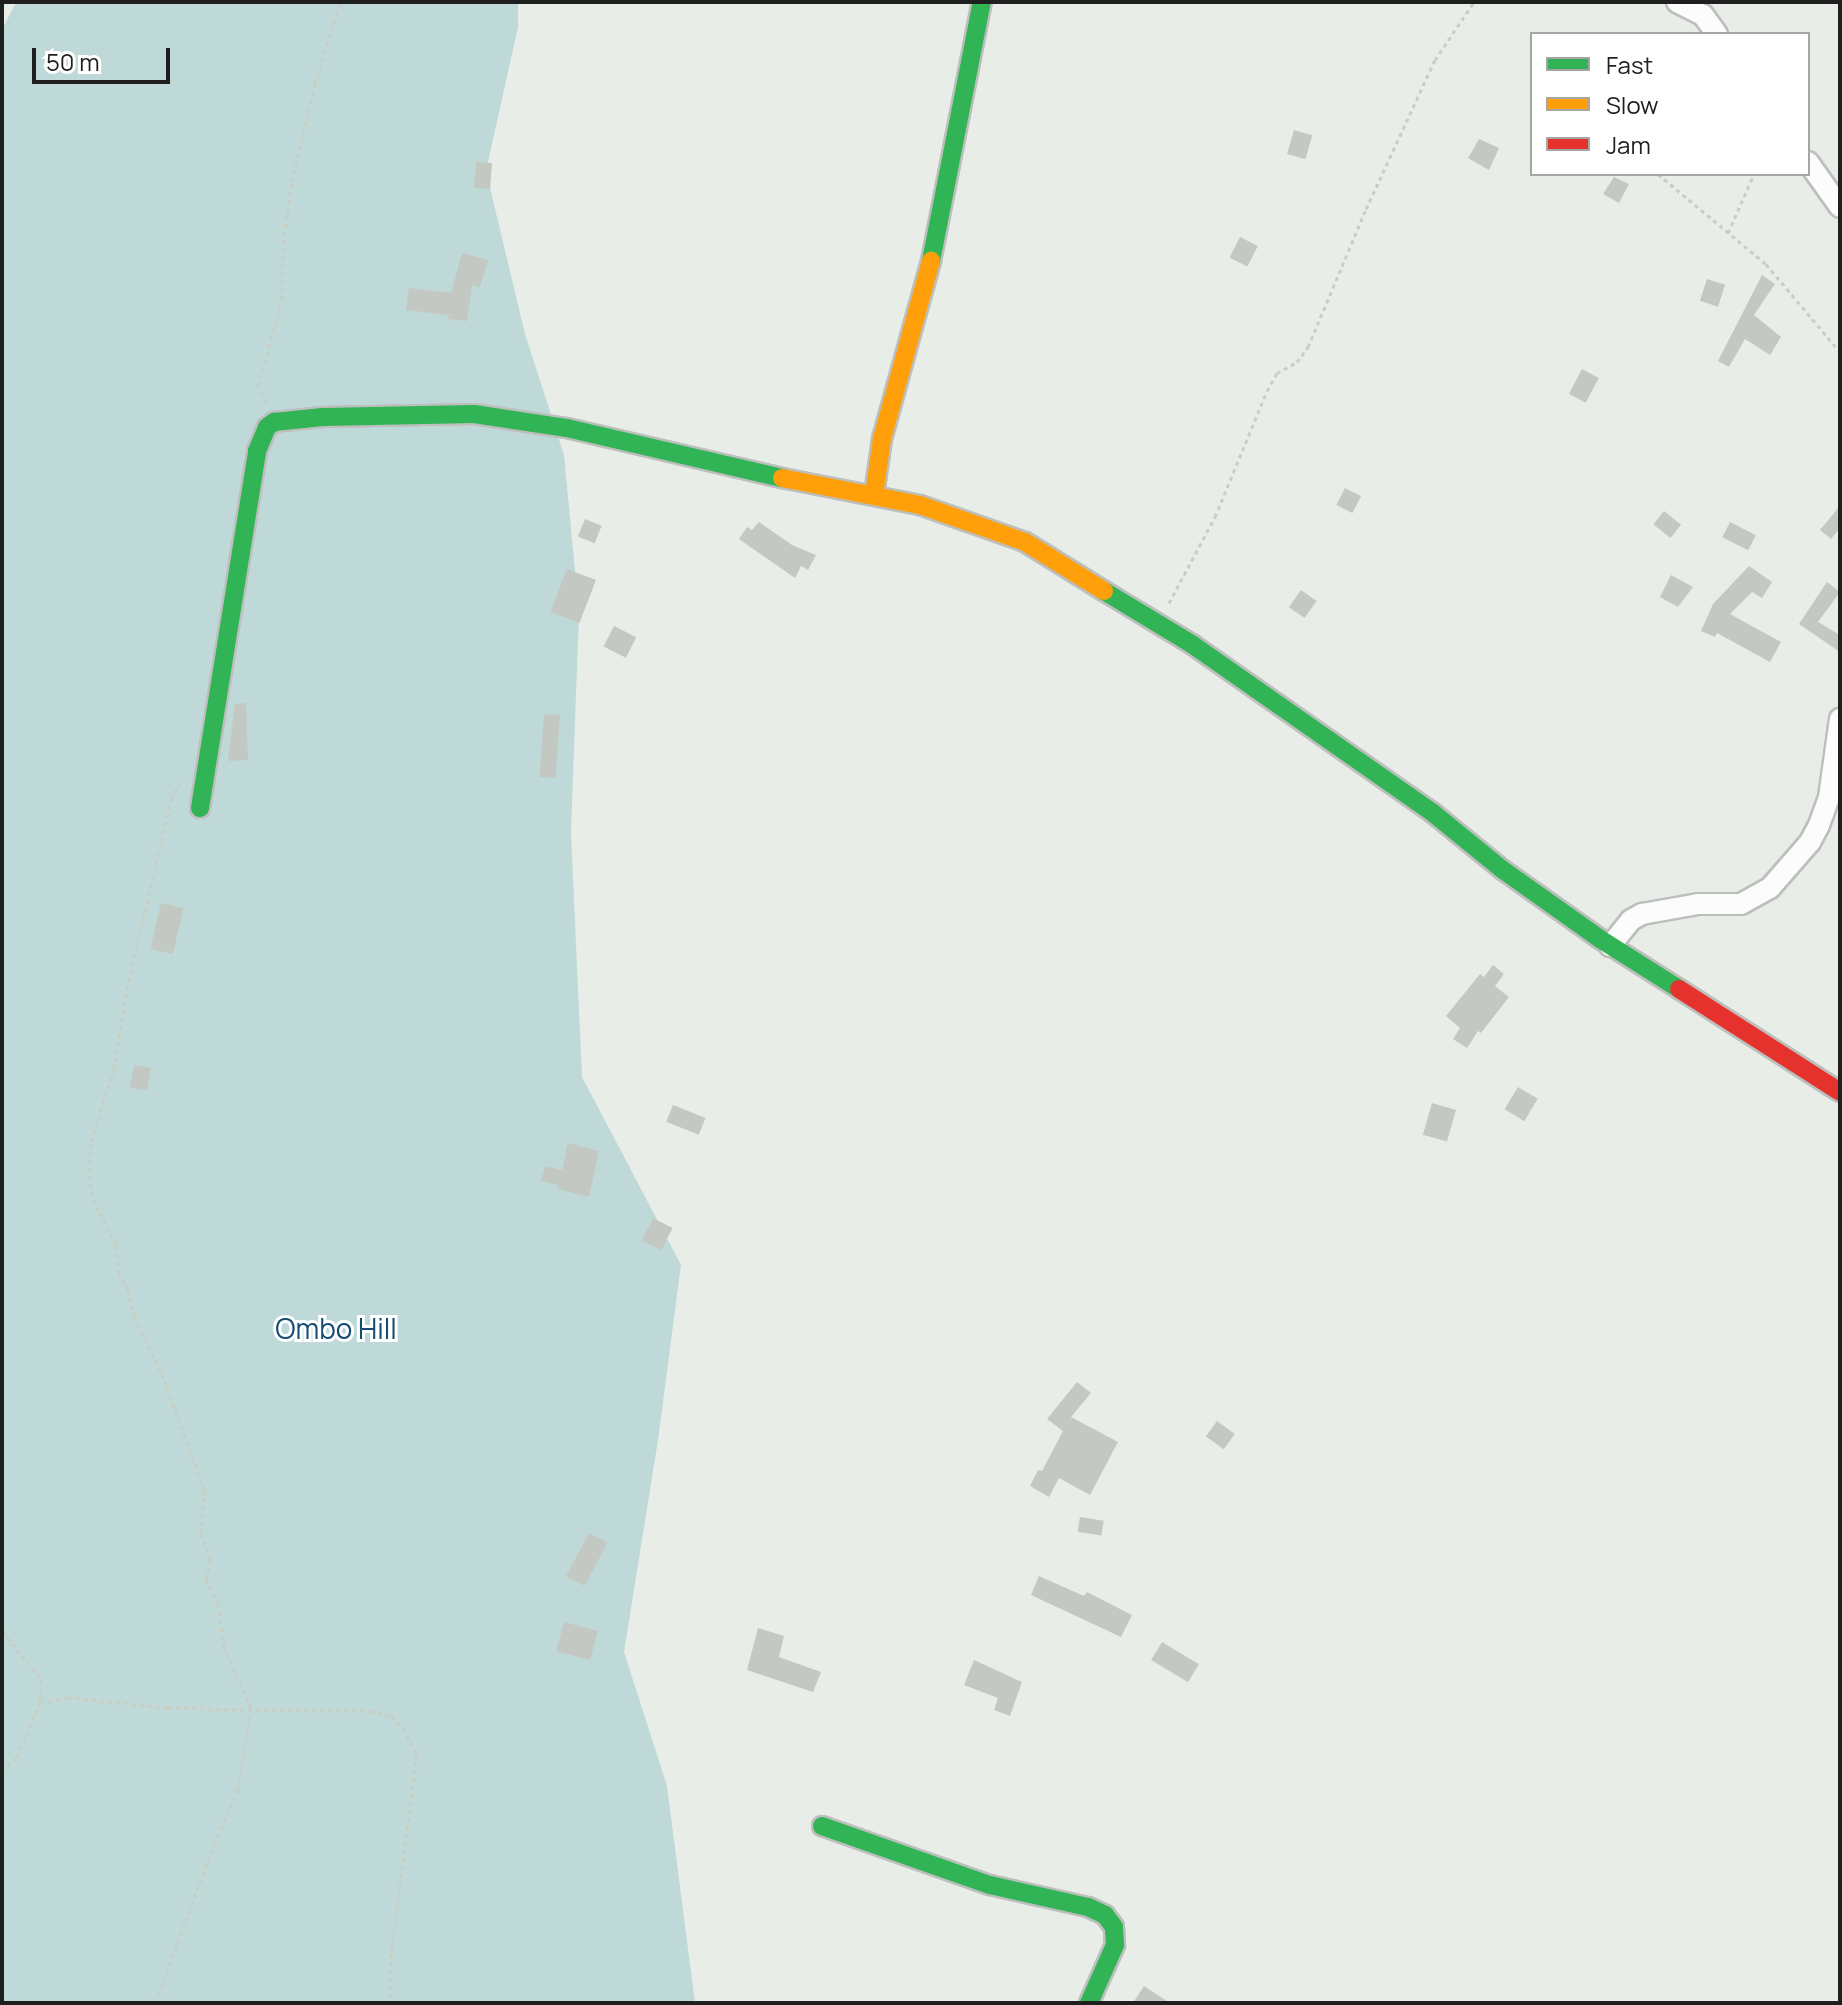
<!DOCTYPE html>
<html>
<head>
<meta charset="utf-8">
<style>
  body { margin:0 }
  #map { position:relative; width:1842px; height:2005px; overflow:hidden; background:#e8ede8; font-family:Manrope,sans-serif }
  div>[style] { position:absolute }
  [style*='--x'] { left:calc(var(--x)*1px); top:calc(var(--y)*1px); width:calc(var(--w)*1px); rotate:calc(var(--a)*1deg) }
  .forest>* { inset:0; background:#bfd9d8 }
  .building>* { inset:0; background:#c4c8c3; transform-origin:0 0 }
  .path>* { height:3px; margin-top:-1.5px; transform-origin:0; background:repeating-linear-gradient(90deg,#c8cfc2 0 4px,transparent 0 8px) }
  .roads { filter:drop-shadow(2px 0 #bdbfbd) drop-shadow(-2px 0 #bdbfbd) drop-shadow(0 2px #bdbfbd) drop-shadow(0 -2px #bdbfbd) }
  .street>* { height:20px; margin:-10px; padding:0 10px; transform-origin:10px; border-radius:10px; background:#fcfcfc }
  .fast>* { height:18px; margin:-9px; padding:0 9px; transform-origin:9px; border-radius:9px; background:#30b455 }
  .slow>* { height:18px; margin:-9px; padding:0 9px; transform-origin:9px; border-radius:9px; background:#ff9f0a }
  .jam>* { height:18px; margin:-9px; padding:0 9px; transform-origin:9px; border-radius:9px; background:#e5322d }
  span { translate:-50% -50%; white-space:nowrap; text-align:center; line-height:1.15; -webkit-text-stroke:6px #fff; paint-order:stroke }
  .park-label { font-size:28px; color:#144c75 }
  .frame { position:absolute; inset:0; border:4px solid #1f1f1f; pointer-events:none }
  .legend { position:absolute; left:1530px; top:32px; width:280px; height:144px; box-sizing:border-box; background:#fff; border:2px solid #a5a5a5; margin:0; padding:10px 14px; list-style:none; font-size:24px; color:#1f1f1f }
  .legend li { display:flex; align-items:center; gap:16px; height:40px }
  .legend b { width:40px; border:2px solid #a5a5a5 }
  .scale { position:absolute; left:32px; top:48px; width:138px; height:36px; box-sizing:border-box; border:4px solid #1f1f1f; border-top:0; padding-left:10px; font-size:24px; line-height:28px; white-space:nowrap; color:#1f1f1f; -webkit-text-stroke:6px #fff; paint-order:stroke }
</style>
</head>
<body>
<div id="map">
  <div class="forest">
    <div style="clip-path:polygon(16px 2px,518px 2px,518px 27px,486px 171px,525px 334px,564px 455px,579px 613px,571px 833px,582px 1077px,681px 1265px,658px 1440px,624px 1652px,667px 1786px,695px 2003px,2px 2003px,2px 30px)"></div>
  </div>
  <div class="building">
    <div style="left:1294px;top:130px;width:19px;height:25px;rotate:16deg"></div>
    <div style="clip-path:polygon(1479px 139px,1499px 148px,1489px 170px,1468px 158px)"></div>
    <div style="left:476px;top:162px;width:16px;height:26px;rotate:4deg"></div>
    <div style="clip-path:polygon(1614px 177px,1629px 184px,1619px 203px,1603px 194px)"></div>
    <div style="left:1240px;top:237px;width:20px;height:23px;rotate:27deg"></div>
    <div style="clip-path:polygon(462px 253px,488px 260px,480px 287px,472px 285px,467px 321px,448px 319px,449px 315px,406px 310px,409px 288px,451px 293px)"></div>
    <div style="clip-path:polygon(1762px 275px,1775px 284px,1754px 315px,1781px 337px,1770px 355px,1745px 339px,1729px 367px,1718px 361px)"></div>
    <div style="left:1707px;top:279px;width:19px;height:23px;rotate:18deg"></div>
    <div style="left:1582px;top:369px;width:19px;height:28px;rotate:28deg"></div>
    <div style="left:1345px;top:488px;width:18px;height:19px;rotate:27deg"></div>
    <div style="clip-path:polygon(1840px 506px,1840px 528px,1831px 539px,1820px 530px)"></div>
    <div style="left:1664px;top:511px;width:22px;height:17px;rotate:39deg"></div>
    <div style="left:585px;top:519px;width:18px;height:19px;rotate:22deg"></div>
    <div style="clip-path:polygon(759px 522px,792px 545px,816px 555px,808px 570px,801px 566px,795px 578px,739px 539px,747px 527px,752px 530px)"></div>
    <div style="left:1730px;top:522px;width:29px;height:17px;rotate:27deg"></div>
    <div style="clip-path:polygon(1749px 566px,1772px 582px,1762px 598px,1752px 592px,1730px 614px,1781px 642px,1770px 662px,1717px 633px,1715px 637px,1701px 631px,1713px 604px)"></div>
    <div style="left:567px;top:569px;width:31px;height:46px;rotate:21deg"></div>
    <div style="clip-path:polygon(1671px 575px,1693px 587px,1678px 607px,1660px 597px)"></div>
    <div style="clip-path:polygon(1827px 582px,1840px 592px,1818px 622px,1840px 635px,1840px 652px,1799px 624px)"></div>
    <div style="left:1301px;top:590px;width:19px;height:21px;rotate:35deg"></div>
    <div style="left:614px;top:626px;width:25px;height:23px;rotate:27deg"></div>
    <div style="clip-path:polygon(246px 703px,248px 760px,228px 761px,235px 704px)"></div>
    <div style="left:544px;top:714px;width:16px;height:63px;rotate:4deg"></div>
    <div style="left:161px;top:903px;width:23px;height:47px;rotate:13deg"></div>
    <div style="clip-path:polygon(1493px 965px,1504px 974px,1495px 986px,1509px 997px,1481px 1033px,1478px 1031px,1467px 1048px,1453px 1039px,1460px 1028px,1446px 1016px,1480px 974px,1484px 977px)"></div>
    <div style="left:134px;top:1065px;width:17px;height:23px;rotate:10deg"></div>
    <div style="left:1518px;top:1087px;width:23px;height:26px;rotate:31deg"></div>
    <div style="left:1432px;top:1103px;width:25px;height:33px;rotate:16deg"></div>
    <div style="left:673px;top:1105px;width:35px;height:18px;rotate:22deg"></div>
    <div style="clip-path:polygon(568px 1143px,599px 1151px,589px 1197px,558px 1189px,558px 1185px,541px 1181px,545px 1166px,562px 1170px)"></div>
    <div style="left:653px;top:1218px;width:22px;height:25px;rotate:27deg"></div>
    <div style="clip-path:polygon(1077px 1382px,1091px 1393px,1071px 1417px,1118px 1442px,1090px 1495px,1059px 1478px,1049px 1497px,1030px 1486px,1038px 1470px,1042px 1471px,1063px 1431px,1047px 1419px)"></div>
    <div style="left:1217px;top:1421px;width:22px;height:19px;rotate:36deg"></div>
    <div style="left:1080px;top:1517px;width:24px;height:15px;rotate:9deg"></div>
    <div style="left:589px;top:1533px;width:21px;height:49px;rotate:28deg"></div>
    <div style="clip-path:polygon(1039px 1576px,1084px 1596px,1087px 1592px,1132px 1615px,1121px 1637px,1031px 1595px)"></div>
    <div style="left:564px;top:1622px;width:35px;height:30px;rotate:15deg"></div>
    <div style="clip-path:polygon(758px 1628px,784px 1636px,779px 1657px,821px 1672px,813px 1692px,747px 1670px)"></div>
    <div style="left:1162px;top:1642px;width:43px;height:21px;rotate:31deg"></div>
    <div style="clip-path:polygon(974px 1660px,1022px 1682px,1010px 1716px,994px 1710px,998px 1698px,964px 1685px)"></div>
    <div style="clip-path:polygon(1144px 1986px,1170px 2003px,1133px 2003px)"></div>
  </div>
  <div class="path">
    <div style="--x:1658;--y:174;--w:141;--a:39.8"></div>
    <div style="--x:1766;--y:264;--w:115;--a:49.9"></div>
    <div style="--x:1728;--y:233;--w:64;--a:-66.2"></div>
    <div style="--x:266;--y:402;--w:18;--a:-117"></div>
    <div style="--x:258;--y:386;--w:90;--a:-74.6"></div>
    <div style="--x:282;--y:299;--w:56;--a:-89"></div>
    <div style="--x:283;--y:243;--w:63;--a:-81.7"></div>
    <div style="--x:292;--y:181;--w:100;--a:-76.7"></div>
    <div style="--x:315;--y:84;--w:86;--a:-73"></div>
    <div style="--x:1169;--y:603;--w:98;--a:-61.9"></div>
    <div style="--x:1215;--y:517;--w:136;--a:-67.6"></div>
    <div style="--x:1267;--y:391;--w:21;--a:-61"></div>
    <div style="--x:1277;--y:373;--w:23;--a:-29"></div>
    <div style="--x:1297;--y:362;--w:19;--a:-54"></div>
    <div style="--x:1308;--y:347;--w:150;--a:-67.2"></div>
    <div style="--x:1366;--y:209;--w:164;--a:-65.2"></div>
    <div style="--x:1435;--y:60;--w:70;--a:-56.1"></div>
    <div style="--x:2;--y:1631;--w:62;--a:50.9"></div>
    <div style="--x:41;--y:1679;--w:22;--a:93"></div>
    <div style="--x:2;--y:1772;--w:21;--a:-45"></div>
    <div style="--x:17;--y:1757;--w:59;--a:-66.9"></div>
    <div style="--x:40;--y:1703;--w:29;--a:-12"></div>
    <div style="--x:68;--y:1697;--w:101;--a:6.3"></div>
    <div style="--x:168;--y:1708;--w:202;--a:0.9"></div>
    <div style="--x:370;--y:1711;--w:22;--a:13"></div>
    <div style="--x:391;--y:1716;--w:17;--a:45"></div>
    <div style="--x:403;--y:1728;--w:30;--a:62"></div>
    <div style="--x:417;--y:1754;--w:202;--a:97.4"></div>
    <div style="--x:391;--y:1954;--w:49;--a:91.2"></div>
    <div style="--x:156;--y:2003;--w:169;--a:-70"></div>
    <div style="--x:214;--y:1844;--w:59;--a:-66"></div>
    <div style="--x:238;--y:1790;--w:83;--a:-81"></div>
    <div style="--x:251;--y:1708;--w:67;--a:-113.9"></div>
    <div style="--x:224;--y:1647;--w:43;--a:-97.9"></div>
    <div style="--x:218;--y:1604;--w:28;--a:-116"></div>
    <div style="--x:206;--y:1579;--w:19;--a:-78"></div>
    <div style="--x:210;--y:1560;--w:28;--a:-108"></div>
    <div style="--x:201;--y:1533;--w:43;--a:-86"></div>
    <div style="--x:204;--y:1490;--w:127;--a:-109.9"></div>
    <div style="--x:161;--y:1371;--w:60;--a:-116.6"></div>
    <div style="--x:134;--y:1317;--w:28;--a:-103"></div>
    <div style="--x:128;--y:1290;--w:19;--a:-118"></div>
    <div style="--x:119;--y:1273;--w:28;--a:-96"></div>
    <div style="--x:116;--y:1245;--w:47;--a:-116.6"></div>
    <div style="--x:95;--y:1203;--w:25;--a:-104"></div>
    <div style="--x:89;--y:1179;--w:37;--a:-87"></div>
    <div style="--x:91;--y:1142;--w:77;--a:-72.5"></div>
    <div style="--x:114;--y:1069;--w:81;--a:-80.8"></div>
    <div style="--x:127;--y:989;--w:194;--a:-76.9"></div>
    <div style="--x:171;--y:800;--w:25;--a:-63"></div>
  </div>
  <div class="roads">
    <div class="street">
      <div style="--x:1677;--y:2;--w:29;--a:27"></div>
      <div style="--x:1703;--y:15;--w:24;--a:54"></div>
      <div style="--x:1808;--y:162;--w:55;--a:54.6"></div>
      <div style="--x:1610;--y:946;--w:33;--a:-51"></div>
      <div style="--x:1631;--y:920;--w:13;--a:-29"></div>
      <div style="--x:1642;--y:914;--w:57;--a:-10.1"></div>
      <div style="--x:1698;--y:904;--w:43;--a:0"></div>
      <div style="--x:1741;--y:904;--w:33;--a:-29"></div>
      <div style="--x:1770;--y:888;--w:61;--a:-49"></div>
      <div style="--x:1810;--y:842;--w:19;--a:-62"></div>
      <div style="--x:1819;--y:825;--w:30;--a:-70"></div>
      <div style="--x:1829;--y:797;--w:79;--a:-82"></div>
    </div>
    <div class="fast">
      <div style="--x:931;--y:261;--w:264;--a:-78.9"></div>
      <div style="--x:1104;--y:591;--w:104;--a:31.2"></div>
      <div style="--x:1193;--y:645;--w:293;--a:35"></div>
      <div style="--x:1433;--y:813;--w:90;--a:39.2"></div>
      <div style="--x:1503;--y:870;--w:119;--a:35.4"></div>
      <div style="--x:1600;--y:939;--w:93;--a:32.3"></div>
      <div style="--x:200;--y:808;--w:362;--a:-80.9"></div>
      <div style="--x:257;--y:451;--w:26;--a:-67"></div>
      <div style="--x:267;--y:427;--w:9;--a:-36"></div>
      <div style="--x:274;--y:422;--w:49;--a:-5.8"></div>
      <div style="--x:323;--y:417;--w:151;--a:-1.1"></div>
      <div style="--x:474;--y:414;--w:94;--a:8.6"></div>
      <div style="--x:567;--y:428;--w:221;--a:13.1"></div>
      <div style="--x:822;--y:1826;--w:178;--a:19.4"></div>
      <div style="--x:990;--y:1885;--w:100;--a:12.7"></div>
      <div style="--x:1088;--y:1907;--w:19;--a:25"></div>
      <div style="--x:1105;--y:1915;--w:15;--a:53"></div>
      <div style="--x:1114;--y:1927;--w:18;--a:87"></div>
      <div style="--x:1115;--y:1945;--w:64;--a:114.1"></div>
    </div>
    <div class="slow">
      <div style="--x:782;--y:478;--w:141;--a:11.1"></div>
      <div style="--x:920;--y:505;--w:111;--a:19.4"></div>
      <div style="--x:1025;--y:542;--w:93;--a:31.8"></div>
      <div style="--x:874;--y:495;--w:57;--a:-81.9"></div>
      <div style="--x:882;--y:439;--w:185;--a:-74.6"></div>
    </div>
    <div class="jam">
      <div style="--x:1679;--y:989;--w:191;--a:32.6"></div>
    </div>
  </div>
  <div class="park-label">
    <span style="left:336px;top:1328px">Ombo Hill</span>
  </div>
  <div class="frame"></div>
  <ul class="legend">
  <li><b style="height:10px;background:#30b455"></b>Fast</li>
  <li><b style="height:10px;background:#ff9f0a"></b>Slow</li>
  <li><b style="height:10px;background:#e5322d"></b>Jam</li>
  </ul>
  <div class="scale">50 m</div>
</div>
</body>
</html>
